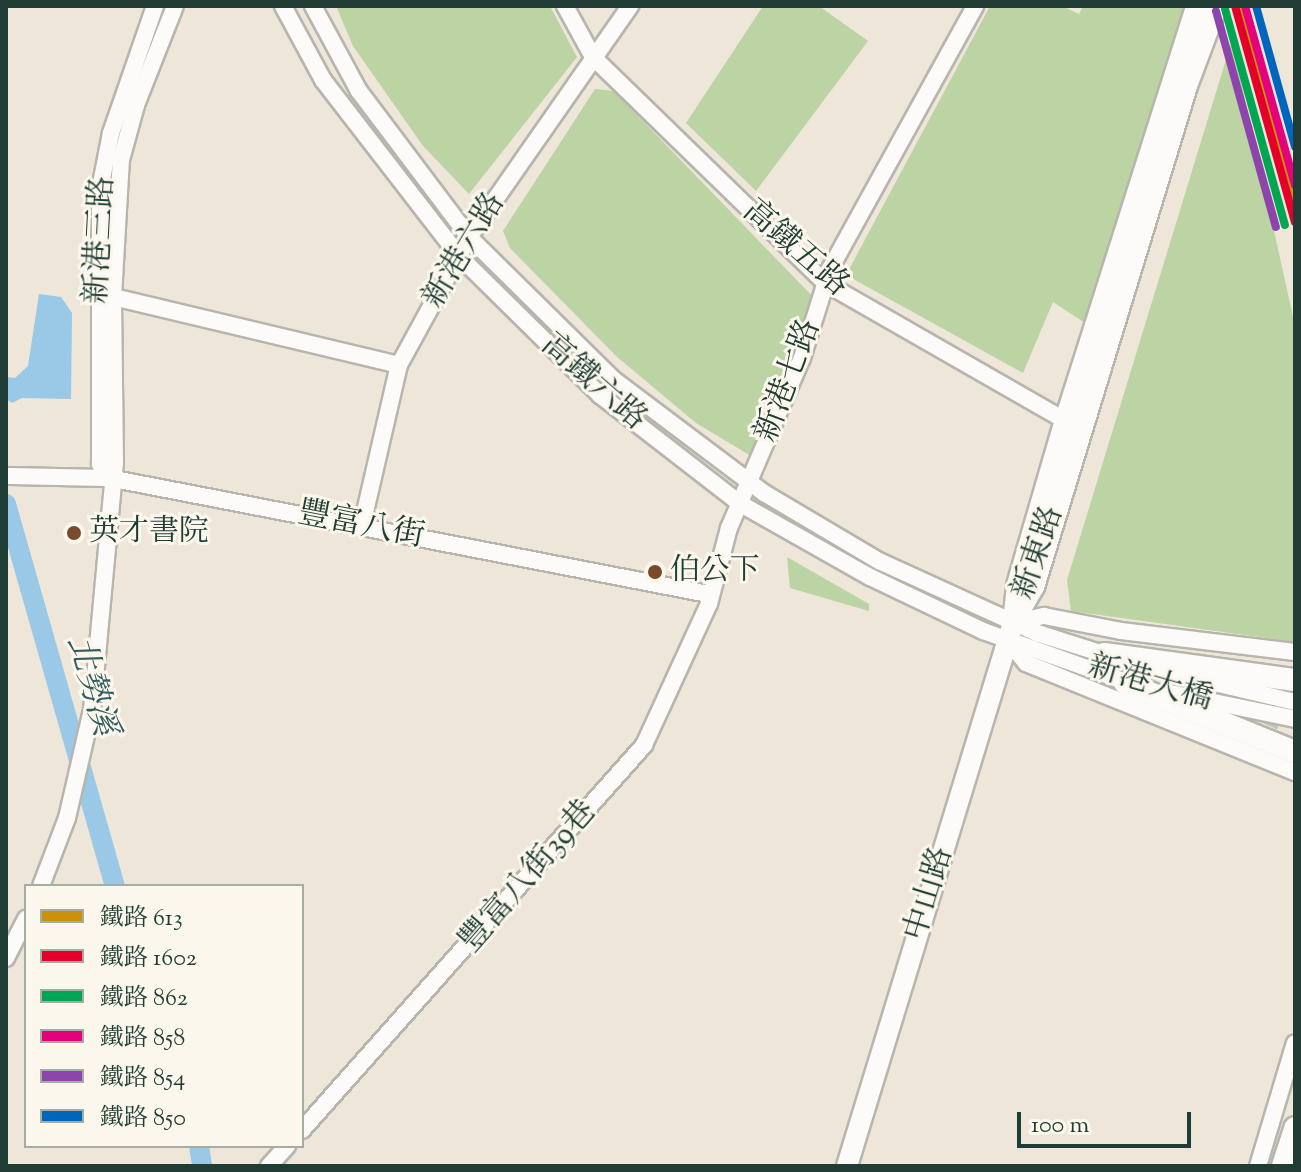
<!DOCTYPE html>
<html>
<head>
<meta charset="utf-8">
<style>
  body { margin:0 }
  #map { position:relative; width:1301px; height:1172px; overflow:hidden; background:#ede6d9; font-family:"Sorts Mill Goudy","Noto Serif TC",serif }
  div>[style] { position:absolute }
  [style*='--x'] { left:calc(var(--x)*1px); top:calc(var(--y)*1px); width:calc(var(--w)*1px); rotate:calc(var(--a)*1deg) }
  .green>* { inset:0; background:#bcd4a3 }
  .water>* { inset:0; background:#99c9e6 }
  .river>* { height:20px; margin:-10px; padding:0 10px; transform-origin:10px; border-radius:10px; background:#99c9e6 }
  .minor-tunnel>* { height:16px; margin-top:-8px; transform-origin:0; background:repeating-linear-gradient(90deg,#c4c4b8 0 16px,transparent 0 24px) }
  .roads { filter:drop-shadow(2px 0 #b7b5ac) drop-shadow(-2px 0 #b7b5ac) drop-shadow(0 2px #b7b5ac) drop-shadow(0 -2px #b7b5ac) }
  .minor>* { height:16px; margin:-8px; padding:0 8px; transform-origin:8px; border-radius:8px; background:#fcfbf9 }
  .major>* { height:20px; margin:-10px; padding:0 10px; transform-origin:10px; border-radius:10px; background:#fcfbf9 }
  .highway>* { height:22px; margin:-11px; padding:0 11px; transform-origin:11px; border-radius:11px; background:#fcfbf9 }
  .rail-1>* { height:8px; margin:-4px; padding:0 4px; transform-origin:4px; border-radius:4px; background:#cc910a }
  .rail-2>* { height:8px; margin:-4px; padding:0 4px; transform-origin:4px; border-radius:4px; background:#e4002b }
  .rail-3>* { height:8px; margin:-4px; padding:0 4px; transform-origin:4px; border-radius:4px; background:#00a651 }
  .rail-4>* { height:8px; margin:-4px; padding:0 4px; transform-origin:4px; border-radius:4px; background:#e5007d }
  .rail-5>* { height:8px; margin:-4px; padding:0 4px; transform-origin:4px; border-radius:4px; background:#8e44ad }
  .rail-6>* { height:8px; margin:-4px; padding:0 4px; transform-origin:4px; border-radius:4px; background:#0065bd }
  .dots>* { width:22px; height:22px; translate:-50% -50%; box-sizing:border-box; border:4px solid #fbf7ec; border-radius:50% }
  span { translate:-50% -50%; white-space:nowrap; text-align:center; line-height:1.15; -webkit-text-stroke:6px #fbf7ec; paint-order:stroke }
  .bus-label { font-size:30px; color:#1f3d34 }
  .left { translate:0 -50%; text-align:left }
  .street-label { font-size:32px; color:#1f3d34 }
  .water-label { font-size:34px; color:#345d62; font-style:italic }
  .frame { position:absolute; inset:0; border:8px solid #1f3d34; pointer-events:none }
  .legend { position:absolute; left:24px; top:884px; width:280px; height:264px; box-sizing:border-box; background:#fbf7ec; border:2px solid #a3ada2; margin:0; padding:10px 14px; list-style:none; font-size:24px; color:#1f3d34 }
  .legend li { display:flex; align-items:center; gap:16px; height:40px }
  .legend b { width:40px; border:2px solid #a3ada2 }
  .scale { position:absolute; left:1017px; top:1112px; width:174px; height:36px; box-sizing:border-box; border:4px solid #1f3d34; border-top:0; padding-left:10px; font-size:24px; line-height:28px; white-space:nowrap; color:#1f3d34; -webkit-text-stroke:6px #fbf7ec; paint-order:stroke }
</style>
</head>
<body>
<div id="map">
  <div class="green">
    <div style="clip-path:polygon(336px 6px,550px 6px,577px 57px,469px 194px,423px 146px,353px 46px)"></div>
    <div style="clip-path:polygon(763px 6px,819px 6px,868px 41px,756px 191px,686px 123px)"></div>
    <div style="clip-path:polygon(990px 6px,1062px 6px,1079px 14px,1083px 6px,1186px 6px,1085px 323px,1053px 302px,1023px 373px,846px 275px)"></div>
    <div style="clip-path:polygon(1232px 40px,1295px 326px,1295px 642px,1071px 611px,1067px 580px)"></div>
    <div style="clip-path:polygon(595px 89px,614px 91px,816px 300px,751px 456px,696px 423px,616px 356px,510px 248px,503px 231px)"></div>
    <div style="clip-path:polygon(787px 557px,869px 604px,869px 611px,790px 588px)"></div>
  </div>
  <div class="water">
    <div style="clip-path:polygon(39px 294px,61px 297px,72px 313px,71px 399px,22px 398px,12px 403px,6px 399px,6px 377px,15px 378px,28px 366px)"></div>
  </div>
  <div class="river">
    <div style="--x:6;--y:504;--w:397;--a:74.1"></div>
    <div style="--x:199;--y:1146;--w:20;--a:81"></div>
  </div>
  <div class="minor-tunnel">
    <div style="--x:1260;--y:748;--w:79;--a:-66"></div>
  </div>
  <div class="roads">
    <div class="minor">
      <div style="--x:283;--y:6;--w:84;--a:61.6"></div>
      <div style="--x:323;--y:80;--w:222;--a:52.3"></div>
      <div style="--x:459;--y:256;--w:198;--a:44.6"></div>
      <div style="--x:600;--y:395;--w:176;--a:37.8"></div>
      <div style="--x:739;--y:503;--w:150;--a:29.5"></div>
      <div style="--x:870;--y:577;--w:125;--a:25.5"></div>
      <div style="--x:983;--y:631;--w:161;--a:19.6"></div>
      <div style="--x:313;--y:6;--w:97;--a:61.6"></div>
      <div style="--x:359;--y:91;--w:183;--a:53"></div>
      <div style="--x:469;--y:237;--w:204;--a:44.6"></div>
      <div style="--x:614;--y:380;--w:188;--a:37"></div>
      <div style="--x:764;--y:493;--w:134;--a:30.6"></div>
      <div style="--x:879;--y:561;--w:174;--a:24.5"></div>
      <div style="--x:1037;--y:633;--w:80;--a:17.5"></div>
      <div style="--x:565;--y:6;--w:58;--a:61.2"></div>
      <div style="--x:593;--y:57;--w:324;--a:44.2"></div>
      <div style="--x:825;--y:283;--w:288;--a:29.8"></div>
      <div style="--x:105;--y:295;--w:302;--a:13.4"></div>
      <div style="--x:6;--y:476;--w:103;--a:1.1"></div>
      <div style="--x:109;--y:478;--w:610;--a:10.96"></div>
      <div style="--x:109;--y:478;--w:17;--a:-123"></div>
      <div style="--x:100;--y:464;--w:275;--a:-90"></div>
      <div style="--x:100;--y:189;--w:57;--a:-78.9"></div>
      <div style="--x:111;--y:133;--w:134;--a:-70.9"></div>
      <div style="--x:362;--y:525;--w:164;--a:-77"></div>
      <div style="--x:399;--y:365;--w:146;--a:-61.3"></div>
      <div style="--x:469;--y:237;--w:282;--a:-55.1"></div>
      <div style="--x:1013;--y:623;--w:32;--a:-13"></div>
      <div style="--x:1044;--y:616;--w:78;--a:11"></div>
      <div style="--x:1121;--y:631;--w:175;--a:6.9"></div>
      <div style="--x:1008;--y:640;--w:29;--a:52"></div>
      <div style="--x:1026;--y:663;--w:290;--a:22.1"></div>
      <div style="--x:1151;--y:668;--w:148;--a:13.3"></div>
      <div style="--x:1170;--y:693;--w:128;--a:11.7"></div>
      <div style="--x:41;--y:886;--w:73;--a:-69.1"></div>
      <div style="--x:67;--y:818;--w:111;--a:-77"></div>
      <div style="--x:92;--y:710;--w:248;--a:-84.7"></div>
      <div style="--x:115;--y:463;--w:166;--a:-90.7"></div>
      <div style="--x:113;--y:297;--w:137;--a:-86.7"></div>
      <div style="--x:121;--y:160;--w:57;--a:-74.7"></div>
      <div style="--x:136;--y:105;--w:106;--a:-68.5"></div>
      <div style="--x:6;--y:958;--w:44;--a:-62.9"></div>
      <div style="--x:302;--y:1130;--w:515;--a:-48.38"></div>
      <div style="--x:644;--y:745;--w:155;--a:-65.3"></div>
      <div style="--x:709;--y:604;--w:79;--a:-75.3"></div>
      <div style="--x:729;--y:528;--w:185;--a:-66.8"></div>
      <div style="--x:802;--y:358;--w:93;--a:-72.5"></div>
      <div style="--x:830;--y:269;--w:300;--a:-61.1"></div>
      <div style="--x:269;--y:1166;--w:27;--a:-48"></div>
      <div style="--x:1258;--y:1166;--w:128;--a:-73.3"></div>
    </div>
    <div class="major">
      <div style="--x:1017;--y:616;--w:34;--a:-60"></div>
      <div style="--x:1034;--y:587;--w:524;--a:-73.02"></div>
      <div style="--x:1187;--y:86;--w:85;--a:-69.4"></div>
      <div style="--x:847;--y:1166;--w:568;--a:-73"></div>
      <div style="--x:1013;--y:623;--w:38;--a:-84"></div>
      <div style="--x:1017;--y:585;--w:172;--a:-73.8"></div>
      <div style="--x:1065;--y:420;--w:434;--a:-72.4"></div>
    </div>
    <div class="highway">
      <div style="--x:1104;--y:654;--w:193;--a:7.8"></div>
      <div style="--x:1125;--y:683;--w:183;--a:22.1"></div>
      <div style="--x:1283;--y:1166;--w:40;--a:-72"></div>
    </div>
  </div>
  <div class="rail-1">
    <div style="--x:1242;--y:6;--w:197;--a:74.4"></div>
  </div>
  <div class="rail-2">
    <div style="--x:1235;--y:6;--w:224;--a:74.5"></div>
  </div>
  <div class="rail-3">
    <div style="--x:1225;--y:9;--w:224;--a:74.5"></div>
  </div>
  <div class="rail-4">
    <div style="--x:1245;--y:6;--w:186;--a:74.4"></div>
  </div>
  <div class="rail-5">
    <div style="--x:1216;--y:11;--w:224;--a:74.5"></div>
  </div>
  <div class="rail-6">
    <div style="--x:1256;--y:6;--w:146;--a:74.5"></div>
  </div>
  <div class="dots">
    <div style="left:74px;top:533px;background:#7a4b2a"></div>
    <div style="left:655px;top:572px;background:#7a4b2a"></div>
  </div>
  <div class="bus-label">
    <span class="left" style="left:89px;top:533px">英才書院</span>
    <span class="left" style="left:670px;top:572px">伯公下</span>
  </div>
  <div class="street-label">
    <span style="left:101px;top:240px;rotate:-87deg">新港三路</span>
    <span style="left:795px;top:249px;rotate:41deg">高鐵五路</span>
    <span style="left:465px;top:251px;rotate:-59deg">新港六路</span>
    <span style="left:789px;top:381px;rotate:-69deg">新港七路</span>
    <span style="left:593px;top:383px;rotate:41deg">高鐵六路</span>
    <span style="left:361px;top:526px;rotate:11deg">豐富八街</span>
    <span style="left:1039px;top:553px;rotate:-71deg">新東路</span>
    <span style="left:1150px;top:684px;rotate:16deg">新港大橋</span>
    <span style="left:529px;top:877px;rotate:-49deg">豐富八街39巷</span>
    <span style="left:930px;top:894px;rotate:-73deg">中山路</span>
  </div>
  <div class="water-label">
    <span style="left:91px;top:686px;rotate:74deg">北勢溪</span>
  </div>
  <div class="frame"></div>
  <ul class="legend">
  <li><b style="height:10px;background:#cc910a"></b>鐵路 613</li>
  <li><b style="height:10px;background:#e4002b"></b>鐵路 1602</li>
  <li><b style="height:10px;background:#00a651"></b>鐵路 862</li>
  <li><b style="height:10px;background:#e5007d"></b>鐵路 858</li>
  <li><b style="height:10px;background:#8e44ad"></b>鐵路 854</li>
  <li><b style="height:10px;background:#0065bd"></b>鐵路 850</li>
  </ul>
  <div class="scale">100 m</div>
</div>
</body>
</html>
